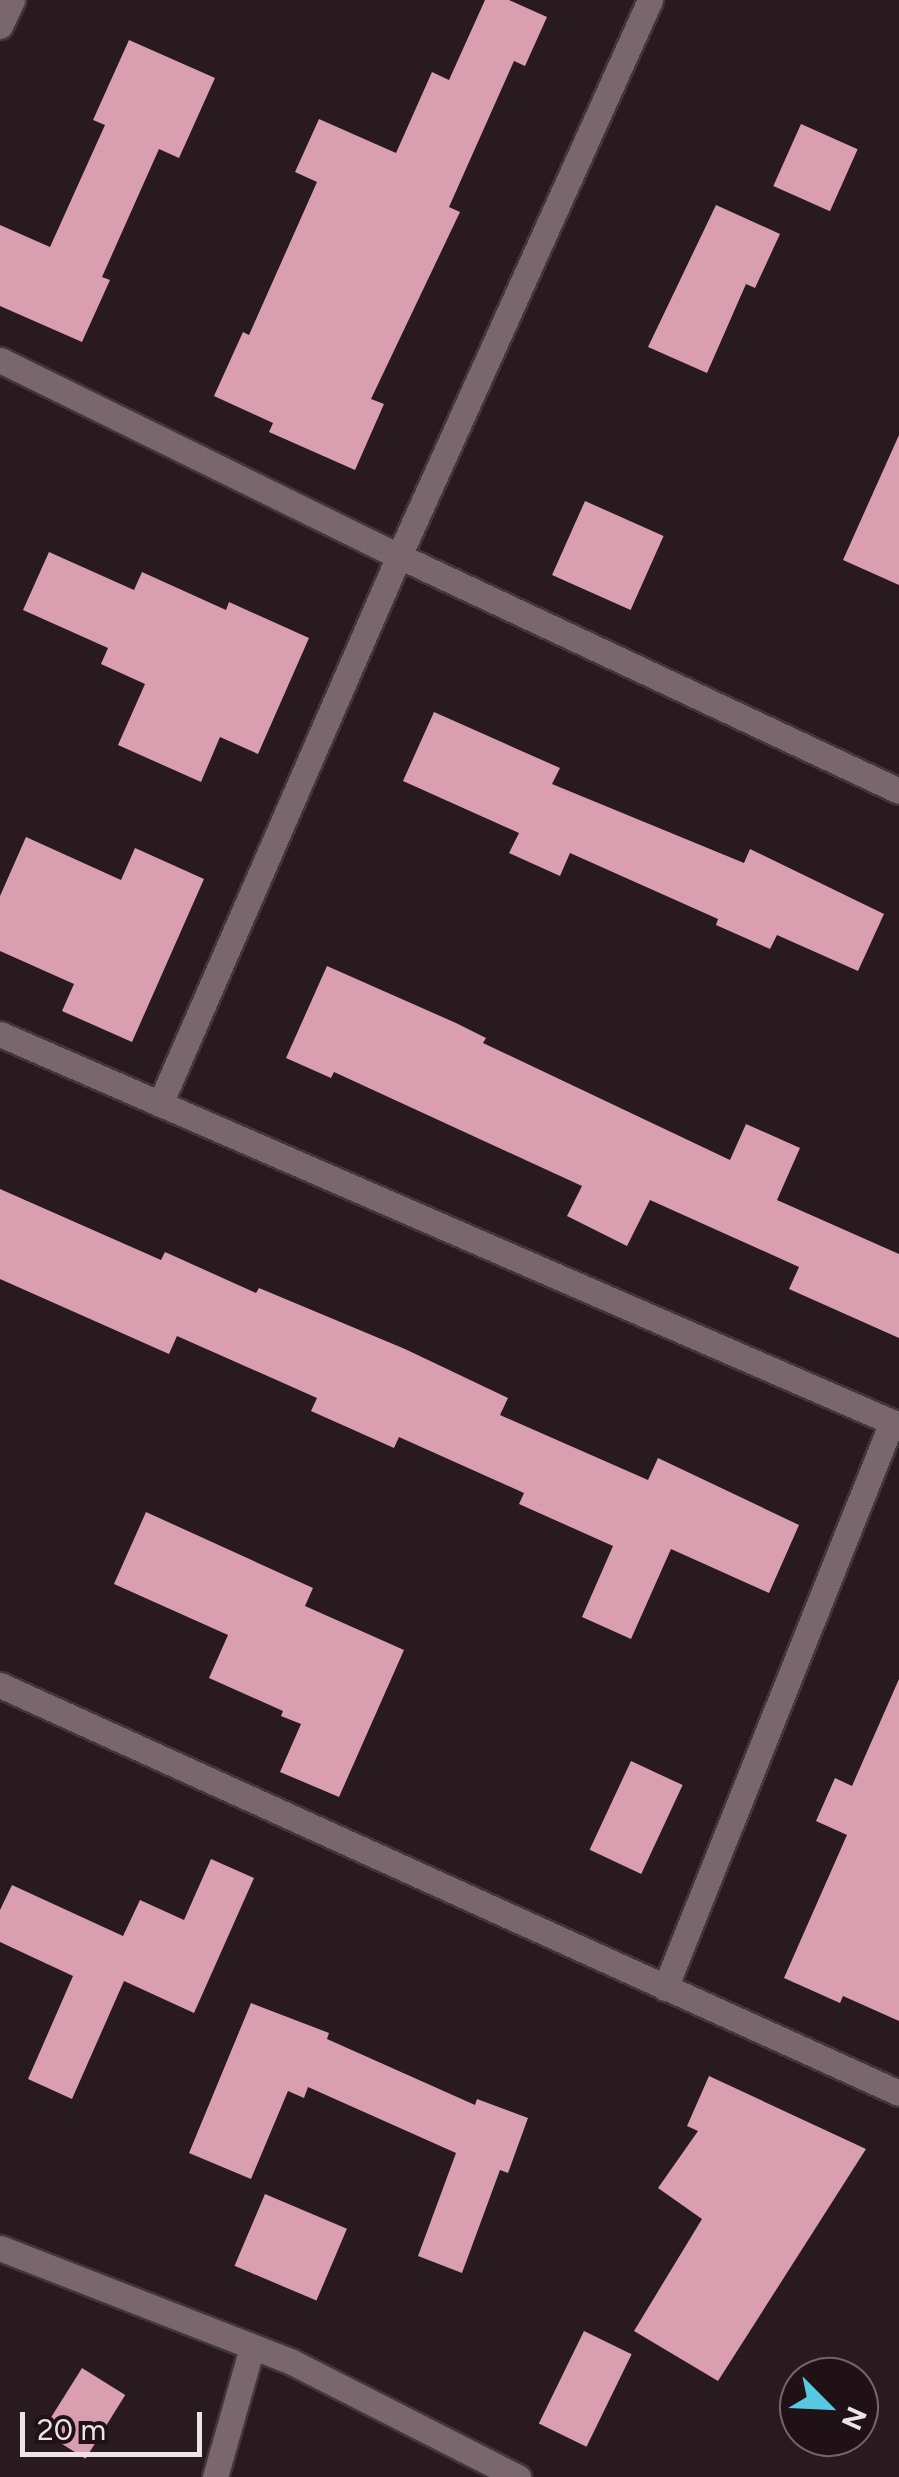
<!DOCTYPE html>
<html>
<head>
<meta charset="utf-8">
<style>
  body { margin:0 }
  #map { position:relative; width:899px; height:2477px; overflow:hidden; background:#291a1f; font-family:Figtree,sans-serif }
  div>[style] { position:absolute }
  [style*='--x'] { left:calc(var(--x)*1px); top:calc(var(--y)*1px); width:calc(var(--w)*1px); rotate:calc(var(--a)*1deg) }
  .building>* { inset:0; background:#d99eb0; transform-origin:0 0 }
  .roads { filter:drop-shadow(2px 0 #42363a) drop-shadow(-2px 0 #42363a) drop-shadow(0 2px #42363a) drop-shadow(0 -2px #42363a) }
  .minor>* { height:25px; margin:-12.5px; padding:0 12.5px; transform-origin:12.5px; border-radius:12.5px; background:#7a676d }
  span { translate:-50% -50%; white-space:nowrap; text-align:center; line-height:1.15; -webkit-text-stroke:10px #1f1115; paint-order:stroke }
  .north { position:absolute; left:779px; top:2357px; width:100px; height:100px; box-sizing:border-box; background:#1f1115; border:2px solid #726569; border-radius:50%; rotate:114deg; font-size:28px; font-weight:700; line-height:40px; text-align:center; color:#eee3e6 }
  .north::after { content:''; display:block; margin:auto; width:35px; height:45px; background:#57c9e3; clip-path:polygon(50% 0,100% 100%,50% 72%,0 100%) }
  .scale { position:absolute; left:20px; top:2412px; width:182px; height:45px; box-sizing:border-box; border:5px solid #eee3e6; border-top:0; padding-left:12px; font-size:30px; line-height:35px; white-space:nowrap; color:#eee3e6; -webkit-text-stroke:8px #1f1115; paint-order:stroke }
</style>
</head>
<body>
<div id="map">
  <div class="building">
    <div style="clip-path:polygon(485px 0,509px 0,547px 17px,525px 66px,514px 61px,449px 207px,460px 212px,371px 399px,384px 404px,355px 470px,269px 432px,273px 423px,214px 396px,243px 332px,249px 335px,317px 182px,295px 172px,319px 119px,396px 153px,432px 72px,449px 80px)"></div>
    <div style="clip-path:polygon(129px 40px,215px 78px,179px 158px,159px 149px,102px 277px,110px 280px,82px 342px,0 306px,0 225px,50px 247px,105px 125px,93px 120px)"></div>
    <div style="left:801px;top:124px;width:62px;height:68px;rotate:24deg"></div>
    <div style="clip-path:polygon(716px 205px,780px 234px,755px 288px,746px 284px,707px 373px,648px 347px)"></div>
    <div style="clip-path:polygon(899px 435px,899px 585px,843px 560px)"></div>
    <div style="left:585px;top:501px;width:86px;height:81px;rotate:24deg"></div>
    <div style="clip-path:polygon(49px 552px,134px 590px,142px 572px,226px 610px,229px 602px,309px 638px,258px 754px,220px 737px,201px 782px,118px 745px,145px 684px,101px 664px,108px 648px,23px 610px)"></div>
    <div style="clip-path:polygon(434px 712px,560px 768px,552px 784px,744px 863px,750px 849px,884px 914px,858px 971px,777px 935px,770px 949px,716px 925px,718px 919px,570px 853px,560px 876px,509px 853px,519px 833px,403px 781px)"></div>
    <div style="clip-path:polygon(26px 837px,121px 880px,135px 848px,204px 879px,132px 1042px,62px 1011px,74px 984px,0 951px,0 896px)"></div>
    <div style="clip-path:polygon(327px 966px,456px 1023px,486px 1038px,483px 1043px,730px 1160px,746px 1124px,800px 1148px,777px 1200px,899px 1254px,899px 1338px,789px 1289px,799px 1267px,650px 1200px,627px 1246px,567px 1216px,582px 1186px,334px 1072px,331px 1078px,286px 1058px)"></div>
    <div style="clip-path:polygon(0 1189px,161px 1260px,165px 1252px,256px 1293px,259px 1288px,405px 1349px,508px 1398px,500px 1415px,648px 1480px,658px 1458px,799px 1525px,769px 1593px,671px 1549px,631px 1639px,582px 1617px,613px 1546px,519px 1504px,524px 1493px,399px 1437px,394px 1448px,311px 1411px,317px 1398px,177px 1336px,169px 1354px,0 1279px)"></div>
    <div style="clip-path:polygon(146px 1512px,313px 1588px,305px 1606px,404px 1650px,339px 1797px,280px 1772px,301px 1724px,281px 1716px,283px 1711px,209px 1678px,228px 1635px,114px 1584px)"></div>
    <div style="clip-path:polygon(899px 1679px,899px 2021px,843px 1996px,840px 2003px,784px 1978px,847px 1835px,816px 1821px,835px 1778px,852px 1786px)"></div>
    <div style="left:631px;top:1761px;width:57px;height:98px;rotate:25deg"></div>
    <div style="clip-path:polygon(211px 1859px,254px 1878px,194px 2013px,124px 1981px,72px 2099px,28px 2079px,73px 1976px,0 1942px,0 1910px,12px 1885px,123px 1936px,140px 1900px,184px 1920px)"></div>
    <div style="clip-path:polygon(251px 2003px,329px 2033px,327px 2039px,475px 2105px,477px 2099px,528px 2118px,508px 2173px,500px 2170px,462px 2273px,418px 2256px,456px 2153px,308px 2087px,304px 2098px,288px 2091px,251px 2179px,189px 2153px)"></div>
    <div style="clip-path:polygon(709px 2076px,866px 2149px,718px 2381px,634px 2331px,702px 2219px,658px 2188px,698px 2131px,687px 2126px)"></div>
    <div style="left:265px;top:2194px;width:89px;height:78px;rotate:23deg"></div>
    <div style="left:584px;top:2331px;width:53px;height:103px;rotate:26deg"></div>
    <div style="left:82px;top:2368px;width:51px;height:75px;rotate:32deg"></div>
  </div>
  <div class="roads">
    <div class="minor">
      <div style="--x:0;--y:26;--w:29;--a:-65"></div>
      <div style="--x:0;--y:360;--w:445;--a:26.2"></div>
      <div style="--x:399;--y:556;--w:552;--a:25.17"></div>
      <div style="--x:0;--y:1034;--w:980;--a:23.51"></div>
      <div style="--x:160;--y:1104;--w:598;--a:-66.44"></div>
      <div style="--x:399;--y:556;--w:610;--a:-65.7"></div>
      <div style="--x:0;--y:1685;--w:987;--a:24.41"></div>
      <div style="--x:665;--y:1988;--w:610;--a:-68.15"></div>
      <div style="--x:0;--y:2248;--w:313;--a:21.3"></div>
      <div style="--x:292;--y:2362;--w:254;--a:27"></div>
      <div style="--x:215;--y:2477;--w:135;--a:-74.1"></div>
    </div>
  </div>
  <div class="north">N</div>
  <div class="scale">20 m</div>
</div>
</body>
</html>
